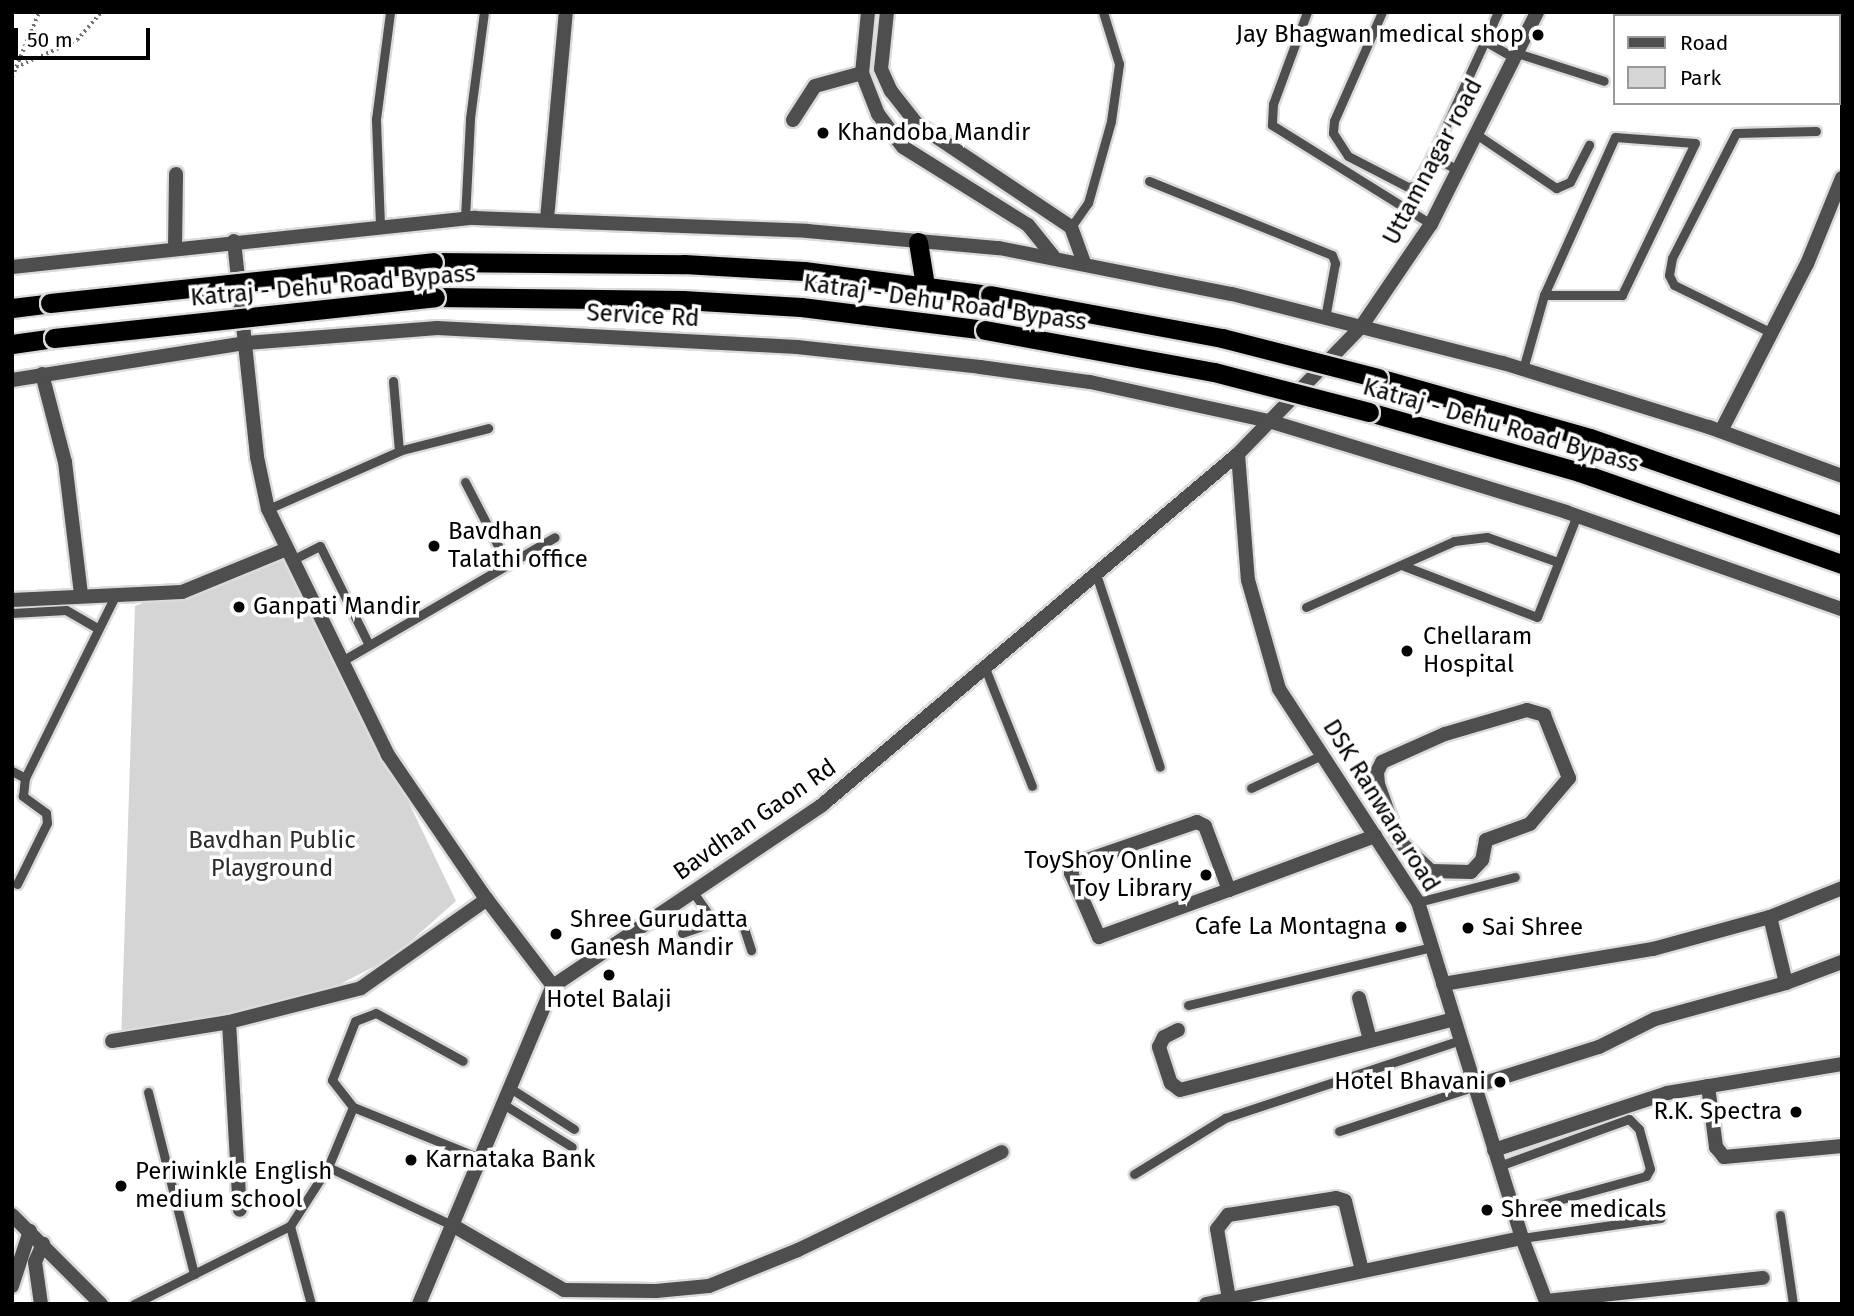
<!DOCTYPE html>
<html>
<head>
<meta charset="utf-8">
<style>
  body { margin:0 }
  #map { position:relative; width:1854px; height:1316px; overflow:hidden; background:#fff; font-family:"Fira Sans",sans-serif }
  div>[style] { position:absolute }
  [style*='--x'] { left:calc(var(--x)*1px); top:calc(var(--y)*1px); width:calc(var(--w)*1px); rotate:calc(var(--a)*1deg) }
  .green>* { inset:0; background:#d5d5d5 }
  .path>* { height:3.5px; margin-top:-1.75px; transform-origin:0; background:repeating-linear-gradient(90deg,#707070 0 2px,transparent 0 5.5px) }
  .roads { filter:drop-shadow(2px 0 #dbdbdb) drop-shadow(-2px 0 #dbdbdb) drop-shadow(0 2px #dbdbdb) drop-shadow(0 -2px #dbdbdb) }
  .service>* { height:9px; margin:-4.5px; padding:0 4.5px; transform-origin:4.5px; border-radius:4.5px; background:#4e4e4e }
  .minor>* { height:14px; margin:-7px; padding:0 7px; transform-origin:7px; border-radius:7px; background:#4e4e4e }
  .tertiary>* { height:14px; margin:-7px; padding:0 7px; transform-origin:7px; border-radius:7px; background:#4e4e4e }
  .trunk>* { height:19px; margin:-9.5px; padding:0 9.5px; transform-origin:9.5px; border-radius:9.5px; background:#000 }
  .bridges { filter:drop-shadow(2px 0 #dbdbdb) drop-shadow(-2px 0 #dbdbdb) drop-shadow(0 2px #dbdbdb) drop-shadow(0 -2px #dbdbdb) }
  .trunk-bridge>* { height:19px; margin:-9.5px; padding:0 9.5px; transform-origin:9.5px; border-radius:9.5px; background:#000 }
  .dots>* { width:19px; height:19px; translate:-50% -50%; box-sizing:border-box; border:4px solid #fff; border-radius:50% }
  span { translate:-50% -50%; white-space:nowrap; text-align:center; line-height:1.15; -webkit-text-stroke:7px #fff; paint-order:stroke }
  .poi-label { font-size:24px; color:#000 }
  .right { translate:-100% -50%; text-align:right }
  .left { translate:0 -50%; text-align:left }
  .street-label { font-size:24px; color:#000 }
  .park-label { font-size:24px; color:#2c2c2c }
  .frame { position:absolute; inset:0; border:14px solid #000; pointer-events:none }
  .legend { position:absolute; left:1613px; top:14px; width:228px; height:91px; box-sizing:border-box; background:#fff; border:2px solid #999; margin:0; padding:9px 12px; list-style:none; font-size:21px; color:#000 }
  .legend li { display:flex; align-items:center; gap:14px; height:35px }
  .legend b { width:35px; border:2px solid #999 }
  .scale { position:absolute; left:14px; top:28px; width:136px; height:32px; box-sizing:border-box; border:4px solid #000; border-top:0; padding-left:9px; font-size:21px; line-height:24px; white-space:nowrap; color:#000; -webkit-text-stroke:5px #fff; paint-order:stroke }
</style>
</head>
<body>
<div id="map">
  <div class="green">
    <div style="clip-path:polygon(287px 549px,456px 901px,393px 957px,317px 996px,121px 1043px,135px 606px)"></div>
  </div>
  <div class="path">
    <div style="--x:16;--y:67;--w:67;--a:-23.9"></div>
    <div style="--x:77;--y:40;--w:37;--a:-49"></div>
    <div style="--x:12;--y:77;--w:70;--a:-67.4"></div>
  </div>
  <div class="roads">
    <div class="service">
      <div style="--x:1307;--y:12;--w:98;--a:110.3"></div>
      <div style="--x:1273;--y:104;--w:21;--a:93"></div>
      <div style="--x:1272;--y:125;--w:187;--a:31.9"></div>
      <div style="--x:1382;--y:12;--w:119;--a:113.8"></div>
      <div style="--x:1334;--y:121;--w:12;--a:95"></div>
      <div style="--x:1333;--y:133;--w:27;--a:57"></div>
      <div style="--x:1348;--y:156;--w:68;--a:27.3"></div>
      <div style="--x:1408;--y:187;--w:8;--a:-14"></div>
      <div style="--x:1416;--y:185;--w:33;--a:-61"></div>
      <div style="--x:1485;--y:41;--w:32;--a:-66"></div>
      <div style="--x:1517;--y:53;--w:91;--a:17.8"></div>
      <div style="--x:1476;--y:134;--w:97;--a:34"></div>
      <div style="--x:1556;--y:188;--w:15;--a:-23"></div>
      <div style="--x:1570;--y:182;--w:42;--a:-62.8"></div>
      <div style="--x:1458;--y:170;--w:30;--a:-152"></div>
      <div style="--x:1432;--y:156;--w:127;--a:-65.3"></div>
      <div style="--x:1485;--y:41;--w:34;--a:30"></div>
      <div style="--x:1149;--y:181;--w:197;--a:22"></div>
      <div style="--x:1332;--y:255;--w:9;--a:69"></div>
      <div style="--x:1335;--y:263;--w:56;--a:100.3"></div>
      <div style="--x:465;--y:218;--w:100;--a:-87.1"></div>
      <div style="--x:470;--y:118;--w:107;--a:-82.5"></div>
      <div style="--x:380;--y:225;--w:106;--a:-92.2"></div>
      <div style="--x:376;--y:119;--w:108;--a:-82.5"></div>
      <div style="--x:1071;--y:227;--w:29;--a:-55"></div>
      <div style="--x:1088;--y:203;--w:85;--a:-74.3"></div>
      <div style="--x:1111;--y:121;--w:58;--a:-82"></div>
      <div style="--x:1119;--y:64;--w:54;--a:-107.1"></div>
      <div style="--x:1772;--y:333;--w:109;--a:-153.9"></div>
      <div style="--x:1674;--y:285;--w:11;--a:-117"></div>
      <div style="--x:1669;--y:275;--w:17;--a:-80"></div>
      <div style="--x:1672;--y:258;--w:140;--a:-62.9"></div>
      <div style="--x:1736;--y:133;--w:80;--a:-1.4"></div>
      <div style="--x:1523;--y:369;--w:77;--a:-74.2"></div>
      <div style="--x:1544;--y:295;--w:173;--a:-65.8"></div>
      <div style="--x:1615;--y:137;--w:80;--a:4.3"></div>
      <div style="--x:1695;--y:143;--w:169;--a:115.7"></div>
      <div style="--x:1622;--y:295;--w:78;--a:180"></div>
      <div style="--x:393;--y:381;--w:70;--a:85.1"></div>
      <div style="--x:465;--y:482;--w:93;--a:62.6"></div>
      <div style="--x:268;--y:509;--w:146;--a:-23.8"></div>
      <div style="--x:402;--y:450;--w:89;--a:-14.3"></div>
      <div style="--x:292;--y:560;--w:31;--a:-27"></div>
      <div style="--x:320;--y:546;--w:110;--a:63.7"></div>
      <div style="--x:1404;--y:566;--w:142;--a:21"></div>
      <div style="--x:1537;--y:617;--w:110;--a:-68.6"></div>
      <div style="--x:1096;--y:574;--w:203;--a:71.7"></div>
      <div style="--x:1306;--y:607;--w:162;--a:-24"></div>
      <div style="--x:1454;--y:541;--w:33;--a:-7"></div>
      <div style="--x:1487;--y:537;--w:75;--a:19.4"></div>
      <div style="--x:12;--y:613;--w:54;--a:-3.2"></div>
      <div style="--x:66;--y:610;--w:34;--a:30"></div>
      <div style="--x:342;--y:661;--w:246;--a:-30.2"></div>
      <div style="--x:985;--y:668;--w:127;--a:68.3"></div>
      <div style="--x:12;--y:771;--w:15;--a:28"></div>
      <div style="--x:1251;--y:788;--w:78;--a:-24.9"></div>
      <div style="--x:17;--y:884;--w:68;--a:-63.8"></div>
      <div style="--x:47;--y:823;--w:10;--a:-96"></div>
      <div style="--x:46;--y:813;--w:29;--a:-144"></div>
      <div style="--x:23;--y:796;--w:18;--a:-84"></div>
      <div style="--x:25;--y:778;--w:205;--a:-63.7"></div>
      <div style="--x:693;--y:892;--w:37;--a:55"></div>
      <div style="--x:714;--y:922;--w:27;--a:-13"></div>
      <div style="--x:740;--y:916;--w:36;--a:72"></div>
      <div style="--x:1418;--y:902;--w:100;--a:-14.5"></div>
      <div style="--x:682;--y:933;--w:34;--a:-19"></div>
      <div style="--x:1188;--y:1005;--w:250;--a:-13.4"></div>
      <div style="--x:510;--y:1088;--w:76;--a:32.6"></div>
      <div style="--x:148;--y:1092;--w:188;--a:75.8"></div>
      <div style="--x:503;--y:1104;--w:81;--a:31.9"></div>
      <div style="--x:353;--y:1107;--w:137;--a:21.9"></div>
      <div style="--x:1339;--y:1131;--w:143;--a:-18.3"></div>
      <div style="--x:1499;--y:1166;--w:138;--a:-19.9"></div>
      <div style="--x:1629;--y:1119;--w:14;--a:45"></div>
      <div style="--x:1639;--y:1129;--w:41;--a:74.6"></div>
      <div style="--x:1650;--y:1169;--w:8;--a:120"></div>
      <div style="--x:1646;--y:1176;--w:137;--a:164.7"></div>
      <div style="--x:328;--y:1167;--w:137;--a:25.1"></div>
      <div style="--x:1134;--y:1174;--w:107;--a:-31.6"></div>
      <div style="--x:1225;--y:1118;--w:249;--a:-18.3"></div>
      <div style="--x:1780;--y:1215;--w:90;--a:81.7"></div>
      <div style="--x:1522;--y:1238;--w:140;--a:-8.2"></div>
      <div style="--x:134;--y:1304;--w:174;--a:-26.6"></div>
      <div style="--x:311;--y:1304;--w:81;--a:-105.1"></div>
      <div style="--x:290;--y:1226;--w:70;--a:-57.2"></div>
      <div style="--x:328;--y:1167;--w:65;--a:-67.4"></div>
      <div style="--x:353;--y:1107;--w:34;--a:-128"></div>
      <div style="--x:332;--y:1080;--w:63;--a:-68.7"></div>
      <div style="--x:355;--y:1021;--w:22;--a:-21"></div>
      <div style="--x:376;--y:1013;--w:99;--a:28.9"></div>
    </div>
    <div class="minor">
      <div style="--x:868;--y:12;--w:61;--a:95.6"></div>
      <div style="--x:862;--y:73;--w:44;--a:68.7"></div>
      <div style="--x:878;--y:114;--w:41;--a:52.9"></div>
      <div style="--x:903;--y:147;--w:147;--a:32"></div>
      <div style="--x:1028;--y:225;--w:40;--a:51"></div>
      <div style="--x:887;--y:12;--w:57;--a:96"></div>
      <div style="--x:881;--y:69;--w:24;--a:66"></div>
      <div style="--x:891;--y:91;--w:42;--a:51.8"></div>
      <div style="--x:917;--y:124;--w:185;--a:33.8"></div>
      <div style="--x:793;--y:120;--w:40;--a:-57.1"></div>
      <div style="--x:815;--y:86;--w:49;--a:-15.5"></div>
      <div style="--x:547;--y:219;--w:208;--a:-84.8"></div>
      <div style="--x:1071;--y:227;--w:37;--a:70"></div>
      <div style="--x:175;--y:248;--w:74;--a:-89.2"></div>
      <div style="--x:1361;--y:327;--w:125;--a:-55.8"></div>
      <div style="--x:1431;--y:224;--w:237;--a:-63.4"></div>
      <div style="--x:42;--y:374;--w:91;--a:75.4"></div>
      <div style="--x:65;--y:462;--w:134;--a:83.1"></div>
      <div style="--x:1721;--y:431;--w:188;--a:-62.8"></div>
      <div style="--x:1807;--y:264;--w:93;--a:-67.9"></div>
      <div style="--x:12;--y:600;--w:170;--a:-2.7"></div>
      <div style="--x:182;--y:592;--w:113;--a:-22.3"></div>
      <div style="--x:1527;--y:710;--w:18;--a:16"></div>
      <div style="--x:1544;--y:715;--w:68;--a:68.4"></div>
      <div style="--x:1569;--y:778;--w:60;--a:130.3"></div>
      <div style="--x:1530;--y:824;--w:47;--a:160"></div>
      <div style="--x:1486;--y:840;--w:20;--a:101"></div>
      <div style="--x:1482;--y:860;--w:16;--a:133"></div>
      <div style="--x:1471;--y:872;--w:40;--a:-178.6"></div>
      <div style="--x:1431;--y:871;--w:45;--a:-136.8"></div>
      <div style="--x:1398;--y:840;--w:59;--a:-109.7"></div>
      <div style="--x:1378;--y:784;--w:12;--a:-95"></div>
      <div style="--x:1377;--y:772;--w:11;--a:-63"></div>
      <div style="--x:1382;--y:762;--w:69;--a:-24"></div>
      <div style="--x:1445;--y:734;--w:85;--a:-16.3"></div>
      <div style="--x:1229;--y:890;--w:68;--a:-110.6"></div>
      <div style="--x:1205;--y:826;--w:9;--a:-153"></div>
      <div style="--x:1197;--y:822;--w:129;--a:161"></div>
      <div style="--x:1075;--y:864;--w:10;--a:114"></div>
      <div style="--x:1071;--y:873;--w:70;--a:66.4"></div>
      <div style="--x:1099;--y:937;--w:138;--a:-19.9"></div>
      <div style="--x:1229;--y:890;--w:156;--a:-20.3"></div>
      <div style="--x:1786;--y:983;--w:60;--a:-20.6"></div>
      <div style="--x:1443;--y:984;--w:213;--a:-9.5"></div>
      <div style="--x:1653;--y:949;--w:121;--a:-15.3"></div>
      <div style="--x:1770;--y:917;--w:78;--a:-21.9"></div>
      <div style="--x:1359;--y:998;--w:43;--a:75.3"></div>
      <div style="--x:229;--y:1022;--w:188;--a:86.7"></div>
      <div style="--x:1178;--y:1030;--w:16;--a:153"></div>
      <div style="--x:1164;--y:1037;--w:11;--a:117"></div>
      <div style="--x:1159;--y:1047;--w:38;--a:72"></div>
      <div style="--x:1171;--y:1083;--w:11;--a:38"></div>
      <div style="--x:1180;--y:1090;--w:283;--a:-14.5"></div>
      <div style="--x:112;--y:1041;--w:119;--a:-9.2"></div>
      <div style="--x:229;--y:1022;--w:136;--a:-14.4"></div>
      <div style="--x:361;--y:988;--w:154;--a:-35.2"></div>
      <div style="--x:1475;--y:1086;--w:130;--a:-17.5"></div>
      <div style="--x:1599;--y:1047;--w:63;--a:-26.6"></div>
      <div style="--x:1655;--y:1019;--w:136;--a:-15.4"></div>
      <div style="--x:1786;--y:983;--w:68;--a:-103.6"></div>
      <div style="--x:1708;--y:1086;--w:62;--a:82.5"></div>
      <div style="--x:1716;--y:1147;--w:13;--a:51"></div>
      <div style="--x:1724;--y:1157;--w:119;--a:-5.3"></div>
      <div style="--x:1494;--y:1150;--w:182;--a:-18.2"></div>
      <div style="--x:1667;--y:1093;--w:177;--a:-9.4"></div>
      <div style="--x:452;--y:1225;--w:129;--a:30.1"></div>
      <div style="--x:564;--y:1290;--w:92;--a:0.6"></div>
      <div style="--x:656;--y:1291;--w:53;--a:-5.4"></div>
      <div style="--x:709;--y:1286;--w:96;--a:-22"></div>
      <div style="--x:798;--y:1250;--w:226;--a:-25.7"></div>
      <div style="--x:12;--y:1286;--w:58;--a:-71.9"></div>
      <div style="--x:1229;--y:1299;--w:71;--a:-99.7"></div>
      <div style="--x:1217;--y:1229;--w:18;--a:-52"></div>
      <div style="--x:1228;--y:1215;--w:109;--a:-8.9"></div>
      <div style="--x:1336;--y:1198;--w:9;--a:18"></div>
      <div style="--x:1345;--y:1201;--w:72;--a:76.3"></div>
      <div style="--x:1546;--y:1301;--w:218;--a:-6.1"></div>
      <div style="--x:41;--y:1304;--w:42;--a:-98.1"></div>
      <div style="--x:35;--y:1262;--w:20;--a:-66"></div>
      <div style="--x:1206;--y:1304;--w:323;--a:-11.8"></div>
    </div>
    <div class="tertiary">
      <div style="--x:234;--y:241;--w:217;--a:83.9"></div>
      <div style="--x:257;--y:457;--w:53;--a:78.1"></div>
      <div style="--x:268;--y:509;--w:274;--a:64"></div>
      <div style="--x:388;--y:755;--w:167;--a:55.7"></div>
      <div style="--x:482;--y:893;--w:117;--a:52.6"></div>
      <div style="--x:12;--y:267;--w:465;--a:-6.1"></div>
      <div style="--x:474;--y:218;--w:333;--a:2.2"></div>
      <div style="--x:807;--y:231;--w:193;--a:5.1"></div>
      <div style="--x:999;--y:248;--w:237;--a:11.2"></div>
      <div style="--x:1232;--y:294;--w:280;--a:14.3"></div>
      <div style="--x:1503;--y:363;--w:216;--a:17.3"></div>
      <div style="--x:1709;--y:427;--w:142;--a:20.2"></div>
      <div style="--x:1361;--y:327;--w:177;--a:134.1"></div>
      <div style="--x:1238;--y:454;--w:126;--a:85.5"></div>
      <div style="--x:1248;--y:580;--w:113;--a:74.1"></div>
      <div style="--x:1279;--y:689;--w:254;--a:56.9"></div>
      <div style="--x:1418;--y:902;--w:352;--a:72.8"></div>
      <div style="--x:1522;--y:1238;--w:71;--a:69.3"></div>
      <div style="--x:12;--y:380;--w:237;--a:-9"></div>
      <div style="--x:246;--y:343;--w:192;--a:-4.5"></div>
      <div style="--x:437;--y:328;--w:361;--a:3"></div>
      <div style="--x:797;--y:347;--w:184;--a:6.2"></div>
      <div style="--x:980;--y:367;--w:111;--a:7.8"></div>
      <div style="--x:1090;--y:382;--w:183;--a:12.3"></div>
      <div style="--x:1269;--y:421;--w:311;--a:17"></div>
      <div style="--x:1566;--y:512;--w:293;--a:19.4"></div>
      <div style="--x:12;--y:1215;--w:126;--a:45"></div>
      <div style="--x:419;--y:1304;--w:345;--a:-67.2"></div>
      <div style="--x:553;--y:986;--w:324;--a:-33.9"></div>
      <div style="--x:822;--y:805;--w:544;--a:-40.16"></div>
    </div>
    <div class="trunk">
      <div style="--x:918;--y:242;--w:44;--a:80.8"></div>
      <div style="--x:433;--y:262;--w:251;--a:0.5"></div>
      <div style="--x:684;--y:264;--w:120;--a:3.3"></div>
      <div style="--x:804;--y:271;--w:188;--a:7.4"></div>
      <div style="--x:435;--y:297;--w:248;--a:0.7"></div>
      <div style="--x:683;--y:300;--w:118;--a:3.4"></div>
      <div style="--x:801;--y:307;--w:185;--a:7.1"></div>
      <div style="--x:12;--y:308;--w:38;--a:-7"></div>
      <div style="--x:12;--y:344;--w:42;--a:-8.1"></div>
      <div style="--x:1378;--y:378;--w:220;--a:15.8"></div>
      <div style="--x:1590;--y:438;--w:267;--a:19.2"></div>
      <div style="--x:1369;--y:412;--w:218;--a:15.9"></div>
      <div style="--x:1579;--y:472;--w:279;--a:19.3"></div>
    </div>
  </div>
  <div class="bridges">
    <div class="trunk-bridge">
      <div style="--x:990;--y:295;--w:236;--a:10.5"></div>
      <div style="--x:1222;--y:338;--w:161;--a:14.4"></div>
      <div style="--x:50;--y:303;--w:385;--a:-6.1"></div>
      <div style="--x:985;--y:330;--w:233;--a:10.4"></div>
      <div style="--x:1214;--y:372;--w:160;--a:14.5"></div>
      <div style="--x:54;--y:338;--w:383;--a:-6.1"></div>
    </div>
  </div>
  <div class="dots">
    <div style="left:1538px;top:35px;background:#000"></div>
    <div style="left:823px;top:133px;background:#000"></div>
    <div style="left:434px;top:546px;background:#000"></div>
    <div style="left:239px;top:607px;background:#000"></div>
    <div style="left:1407px;top:651px;background:#000"></div>
    <div style="left:1206px;top:875px;background:#000"></div>
    <div style="left:1401px;top:927px;background:#000"></div>
    <div style="left:1468px;top:928px;background:#000"></div>
    <div style="left:556px;top:934px;background:#000"></div>
    <div style="left:609px;top:975px;background:#000"></div>
    <div style="left:1500px;top:1082px;background:#000"></div>
    <div style="left:1796px;top:1112px;background:#000"></div>
    <div style="left:411px;top:1160px;background:#000"></div>
    <div style="left:121px;top:1186px;background:#000"></div>
    <div style="left:1487px;top:1210px;background:#000"></div>
  </div>
  <div class="poi-label">
    <span class="right" style="left:1524px;top:35px">Jay Bhagwan medical shop</span>
    <span class="left" style="left:837px;top:133px">Khandoba Mandir</span>
    <span class="left" style="left:448px;top:546px">Bavdhan<br>Talathi office</span>
    <span class="left" style="left:253px;top:607px">Ganpati Mandir</span>
    <span class="left" style="left:1423px;top:651px">Chellaram<br>Hospital</span>
    <span class="right" style="left:1192px;top:875px">ToyShoy Online<br>Toy Library</span>
    <span class="left" style="left:570px;top:934px">Shree Gurudatta<br>Ganesh Mandir</span>
    <span class="right" style="left:1387px;top:927px">Cafe La Montagna</span>
    <span class="left" style="left:1482px;top:928px">Sai Shree</span>
    <span style="left:609px;top:1000px">Hotel Balaji</span>
    <span class="right" style="left:1486px;top:1082px">Hotel Bhavani</span>
    <span class="right" style="left:1782px;top:1112px">R.K. Spectra</span>
    <span class="left" style="left:425px;top:1160px">Karnataka Bank</span>
    <span class="left" style="left:135px;top:1186px">Periwinkle English<br>medium school</span>
    <span class="left" style="left:1501px;top:1210px">Shree medicals</span>
  </div>
  <div class="street-label">
    <span style="left:1433px;top:162px;rotate:-62deg">Uttamnagar road</span>
    <span style="left:333px;top:286px;rotate:-5deg">Katraj - Dehu Road Bypass</span>
    <span style="left:945px;top:303px;rotate:8deg">Katraj - Dehu Road Bypass</span>
    <span style="left:643px;top:316px;rotate:3deg">Service Rd</span>
    <span style="left:1501px;top:426px;rotate:16deg">Katraj - Dehu Road Bypass</span>
    <span style="left:1381px;top:806px;rotate:58deg">DSK Ranwara road</span>
    <span style="left:755px;top:820px;rotate:-35deg">Bavdhan Gaon Rd</span>
  </div>
  <div class="park-label">
    <span style="left:272px;top:855px">Bavdhan Public<br>Playground</span>
  </div>
  <div class="frame"></div>
  <ul class="legend">
  <li><b style="height:9px;background:#4e4e4e"></b>Road</li>
  <li><b style="height:19px;background:#d5d5d5"></b>Park</li>
  </ul>
  <div class="scale">50 m</div>
</div>
</body>
</html>
